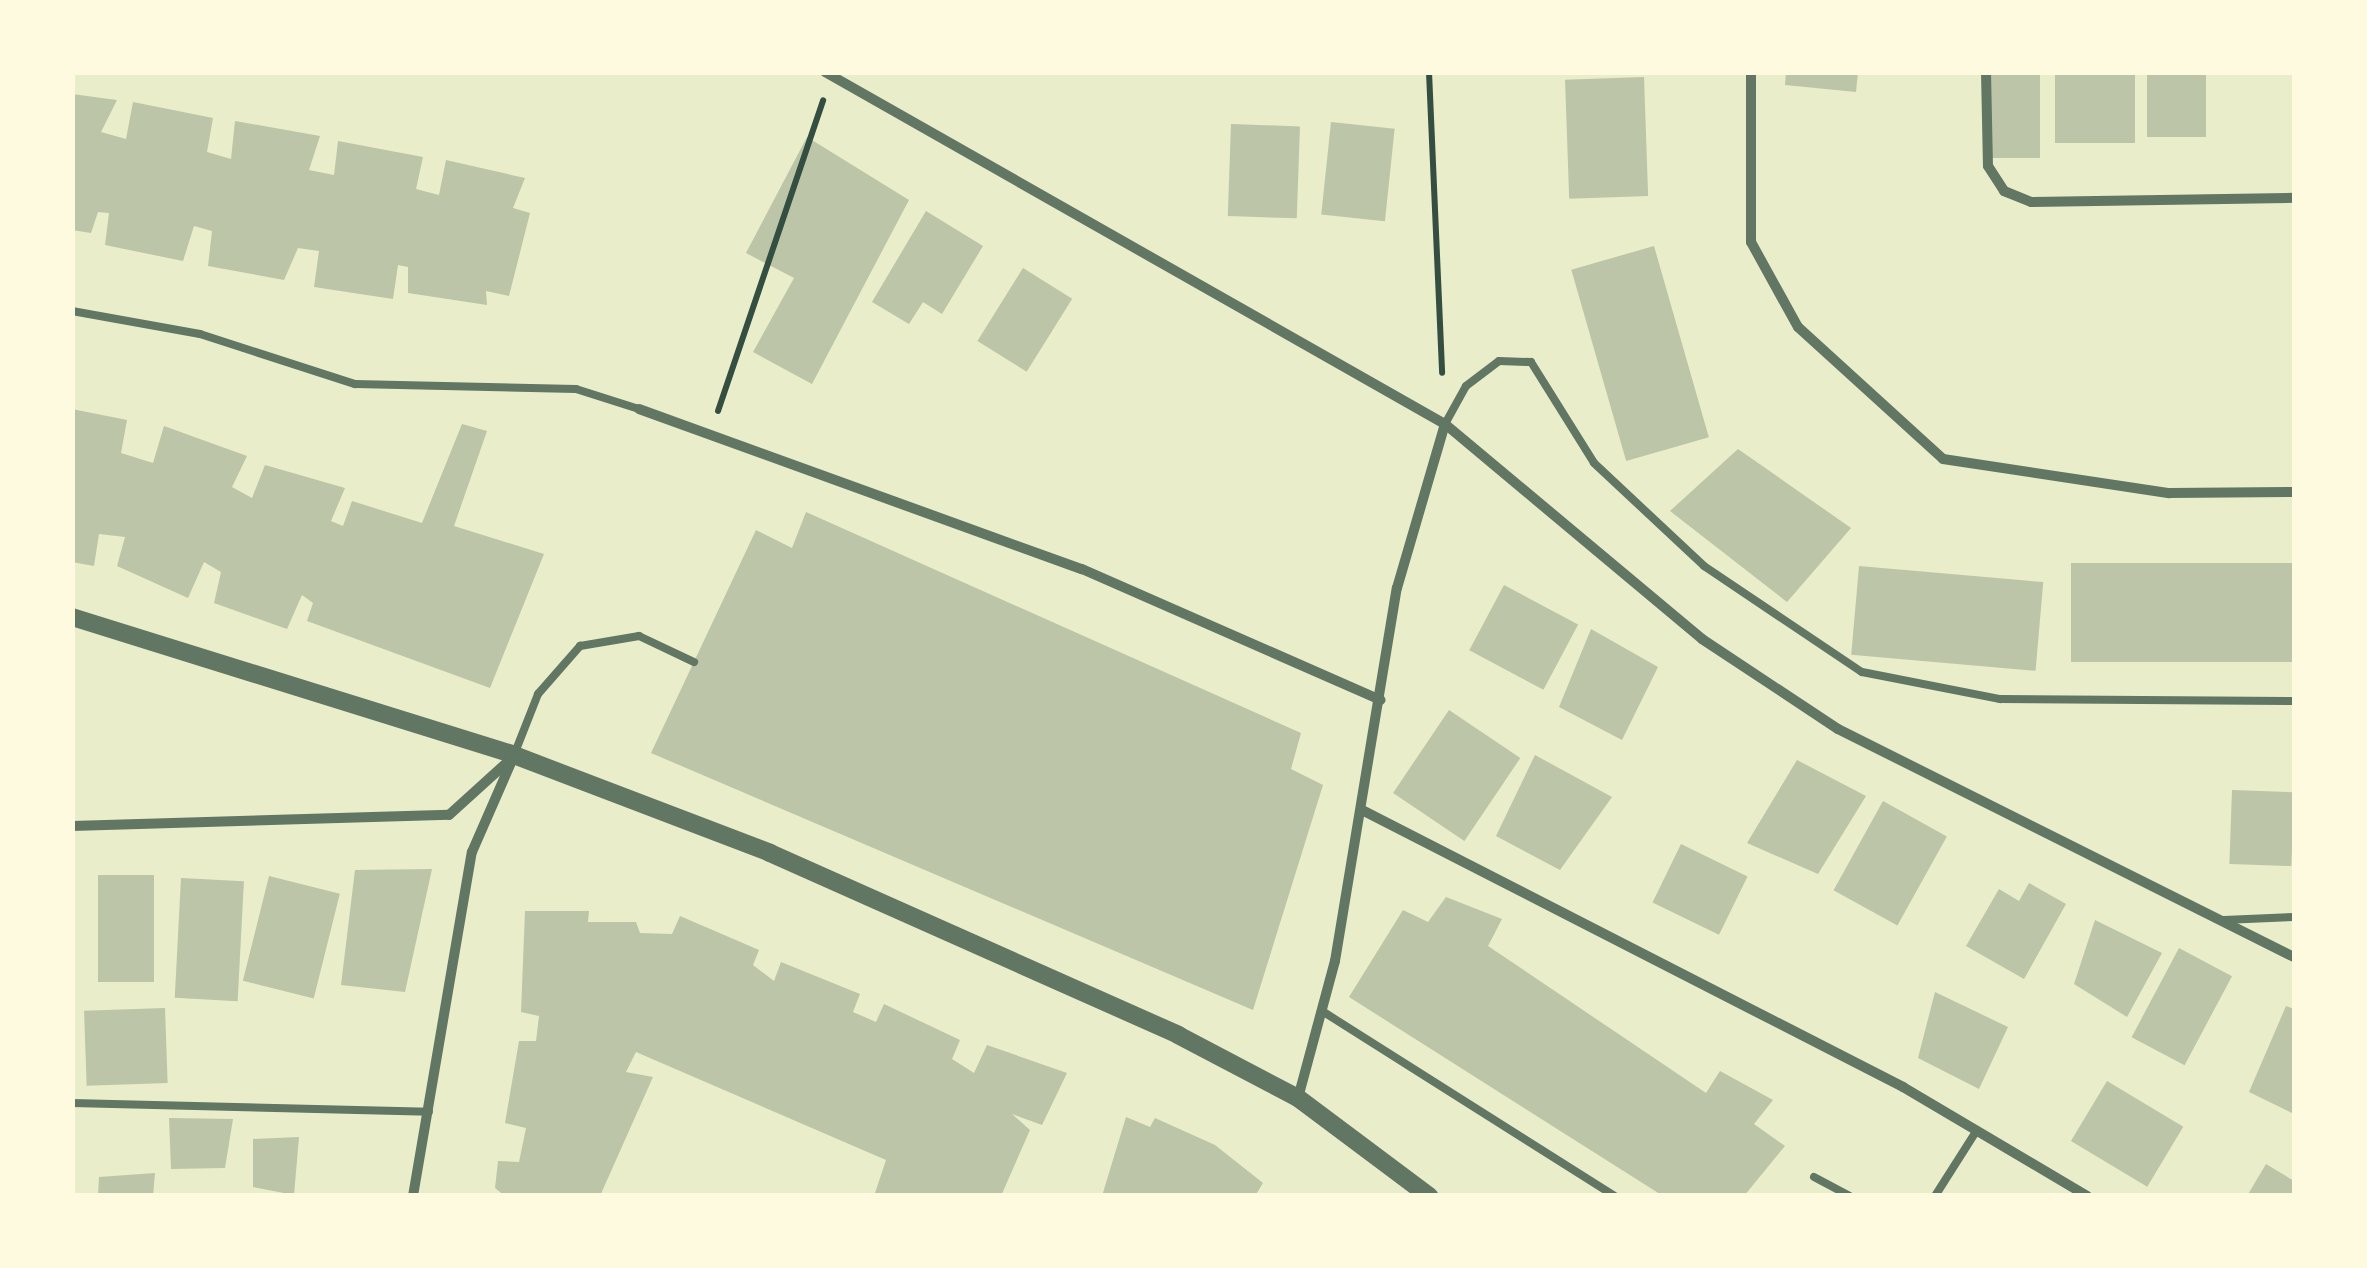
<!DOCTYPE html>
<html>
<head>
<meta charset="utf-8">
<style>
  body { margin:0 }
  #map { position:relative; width:2367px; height:1268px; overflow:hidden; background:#e9edc9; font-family:"PT Sans Narrow",sans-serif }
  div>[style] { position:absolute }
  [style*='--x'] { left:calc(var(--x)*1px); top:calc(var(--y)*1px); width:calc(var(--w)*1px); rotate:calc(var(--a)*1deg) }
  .building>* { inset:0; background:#bcc5a7; transform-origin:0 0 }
  .path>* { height:6px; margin:-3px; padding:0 3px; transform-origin:3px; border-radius:3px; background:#344e41 }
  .service>* { height:8px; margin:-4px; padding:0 4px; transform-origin:4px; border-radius:4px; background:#617663 }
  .minor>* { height:10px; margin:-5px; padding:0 5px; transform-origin:5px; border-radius:5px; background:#617663 }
  .tertiary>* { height:18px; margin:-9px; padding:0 9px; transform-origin:9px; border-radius:9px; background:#617663 }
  span { translate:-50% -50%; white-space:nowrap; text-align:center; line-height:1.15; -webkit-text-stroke:8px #fefae0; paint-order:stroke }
  .frame { position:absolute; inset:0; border:75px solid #fefae0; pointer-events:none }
</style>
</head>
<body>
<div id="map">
  <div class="building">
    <div style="clip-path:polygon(1786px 72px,1858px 72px,1856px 92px,1785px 85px)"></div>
    <div style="left:1989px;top:72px;width:51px;height:86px"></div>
    <div style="left:2055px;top:72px;width:80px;height:71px"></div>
    <div style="left:2147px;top:72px;width:59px;height:65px"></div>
    <div style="left:1644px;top:77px;width:119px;height:79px;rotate:88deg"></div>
    <div style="clip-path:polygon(72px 94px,117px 100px,101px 132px,126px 139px,133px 102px,213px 118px,207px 152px,231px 159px,235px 121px,320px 136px,309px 170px,334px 175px,338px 141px,423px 157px,416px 189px,439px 195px,446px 160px,525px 178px,513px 208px,530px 213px,509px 296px,486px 291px,487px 305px,408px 293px,408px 267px,398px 265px,393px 299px,314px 287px,319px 251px,298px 248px,284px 280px,208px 266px,212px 231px,194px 226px,183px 261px,105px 245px,109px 213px,98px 212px,91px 233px,72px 230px)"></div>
    <div style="left:1331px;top:122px;width:64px;height:93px;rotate:6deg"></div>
    <div style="left:1231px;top:124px;width:69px;height:92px;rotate:2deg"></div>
    <div style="clip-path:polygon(807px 137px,909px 200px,812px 384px,753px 352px,794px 278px,746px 253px)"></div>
    <div style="clip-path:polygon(926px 211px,983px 246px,942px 314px,923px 302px,909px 324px,872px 302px)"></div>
    <div style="left:1654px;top:246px;width:199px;height:86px;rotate:74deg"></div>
    <div style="left:1023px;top:268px;width:58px;height:86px;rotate:32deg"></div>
    <div style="clip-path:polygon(72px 409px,127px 420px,121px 453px,153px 463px,164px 426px,247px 456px,232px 487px,252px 498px,265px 465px,345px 488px,331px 521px,343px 526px,352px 501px,422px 523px,462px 424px,487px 431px,454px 526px,544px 554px,490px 688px,307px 621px,313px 603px,302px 595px,287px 629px,214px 603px,221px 572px,204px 562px,188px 598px,117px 566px,125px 537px,99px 534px,94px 566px,72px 562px)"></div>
    <div style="clip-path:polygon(1738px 449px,1851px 528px,1787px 602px,1670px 511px)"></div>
    <div style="clip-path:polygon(806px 512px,1301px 733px,1291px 769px,1323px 785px,1253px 1010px,651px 753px,756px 530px,792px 548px)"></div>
    <div style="left:2294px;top:563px;width:99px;height:223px;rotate:90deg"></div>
    <div style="left:1859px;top:566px;width:185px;height:89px;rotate:5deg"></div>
    <div style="left:1504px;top:585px;width:84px;height:74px;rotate:28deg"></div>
    <div style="clip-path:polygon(1591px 629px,1658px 667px,1622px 740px,1559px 707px)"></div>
    <div style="left:1449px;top:710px;width:86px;height:100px;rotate:34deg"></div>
    <div style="clip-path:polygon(1535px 755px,1612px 797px,1560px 870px,1496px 836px)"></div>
    <div style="clip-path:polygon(1797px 760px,1866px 796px,1818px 874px,1747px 843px)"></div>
    <div style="left:2232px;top:790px;width:62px;height:74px;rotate:2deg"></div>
    <div style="left:1883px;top:801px;width:73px;height:102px;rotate:29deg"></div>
    <div style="left:1681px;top:844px;width:74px;height:65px;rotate:26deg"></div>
    <div style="clip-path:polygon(432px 869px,405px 992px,341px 985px,355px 870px)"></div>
    <div style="left:154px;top:875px;width:107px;height:56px;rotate:90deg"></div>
    <div style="left:269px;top:876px;width:73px;height:108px;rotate:14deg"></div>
    <div style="left:181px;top:878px;width:63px;height:120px;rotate:3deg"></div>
    <div style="clip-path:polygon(2029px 883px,2066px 904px,2024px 979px,1966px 946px,1999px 889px,2019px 901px)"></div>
    <div style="clip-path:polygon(1446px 897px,1502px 919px,1488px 946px,1706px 1093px,1720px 1071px,1773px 1100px,1754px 1124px,1785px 1146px,1744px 1196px,1663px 1196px,1349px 997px,1403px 910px,1428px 922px)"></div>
    <div style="clip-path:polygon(525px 911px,589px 911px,588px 922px,636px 922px,640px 933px,672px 934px,680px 916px,759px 950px,753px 965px,774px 981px,781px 962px,860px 994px,853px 1012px,876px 1022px,884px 1004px,960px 1040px,952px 1059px,974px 1073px,987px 1045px,1067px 1073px,1042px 1125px,1012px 1114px,1030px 1130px,1001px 1196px,874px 1196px,886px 1160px,636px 1052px,626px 1072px,653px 1077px,600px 1196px,505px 1196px,495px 1188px,498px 1161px,519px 1162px,526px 1128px,505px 1123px,519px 1041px,536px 1041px,539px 1016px,521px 1012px)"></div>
    <div style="clip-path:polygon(2095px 920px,2162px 953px,2127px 1017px,2074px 984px)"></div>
    <div style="left:2179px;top:948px;width:60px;height:101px;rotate:28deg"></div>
    <div style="clip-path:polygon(1935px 992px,2008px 1027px,1979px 1089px,1918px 1058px)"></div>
    <div style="clip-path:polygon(2286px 1006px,2294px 1009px,2294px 1114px,2249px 1092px)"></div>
    <div style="left:165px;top:1008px;width:75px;height:81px;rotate:88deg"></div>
    <div style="left:2107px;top:1081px;width:89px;height:70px;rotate:31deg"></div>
    <div style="clip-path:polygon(1126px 1117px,1150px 1127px,1155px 1118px,1215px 1145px,1263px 1183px,1255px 1196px,1102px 1196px)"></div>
    <div style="clip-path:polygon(169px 1118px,233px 1119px,225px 1168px,171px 1169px)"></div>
    <div style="clip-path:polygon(299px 1137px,294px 1195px,253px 1187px,253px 1139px)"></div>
    <div style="clip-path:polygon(2266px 1164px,2294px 1181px,2294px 1196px,2247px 1196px)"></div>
    <div style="clip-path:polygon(155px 1173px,153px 1196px,98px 1196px,99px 1177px)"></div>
  </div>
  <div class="path">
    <div style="--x:1429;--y:72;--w:301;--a:87.5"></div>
    <div style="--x:718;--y:411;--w:328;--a:-71.3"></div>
  </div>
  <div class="service">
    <div style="--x:72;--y:311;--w:130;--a:10.2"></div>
    <div style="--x:200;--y:334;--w:163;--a:17.9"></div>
    <div style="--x:355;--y:384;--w:221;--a:1.3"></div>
    <div style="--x:576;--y:389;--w:66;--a:17.6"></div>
    <div style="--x:1445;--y:424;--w:43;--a:-61.1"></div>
    <div style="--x:1466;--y:386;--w:41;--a:-37.1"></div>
    <div style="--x:1499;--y:361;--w:32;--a:2"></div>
    <div style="--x:1531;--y:362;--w:119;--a:58"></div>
    <div style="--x:1594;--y:463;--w:151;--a:43.1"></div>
    <div style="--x:1704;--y:566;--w:190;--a:33.9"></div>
    <div style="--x:1862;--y:672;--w:141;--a:11.1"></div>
    <div style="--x:2000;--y:699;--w:294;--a:0.4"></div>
    <div style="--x:514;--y:755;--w:66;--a:-68.5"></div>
    <div style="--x:538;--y:694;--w:64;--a:-48.8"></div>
    <div style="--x:580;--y:646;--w:60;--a:-9.6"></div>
    <div style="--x:639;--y:636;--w:61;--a:25.3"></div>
    <div style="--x:2224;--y:920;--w:70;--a:-2.5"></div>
    <div style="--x:1322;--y:1011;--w:347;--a:32.3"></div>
    <div style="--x:72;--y:1103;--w:357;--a:1.4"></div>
    <div style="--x:1814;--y:1177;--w:40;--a:28"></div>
    <div style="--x:1935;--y:1196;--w:78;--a:-57.5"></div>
  </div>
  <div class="minor">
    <div style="--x:825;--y:72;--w:713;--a:29.59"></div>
    <div style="--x:1445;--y:424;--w:335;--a:39.9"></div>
    <div style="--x:1702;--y:639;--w:163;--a:33.5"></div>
    <div style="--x:1838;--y:729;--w:510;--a:26.57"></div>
    <div style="--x:1751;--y:72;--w:170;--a:90"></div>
    <div style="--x:1751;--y:242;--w:97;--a:61.1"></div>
    <div style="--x:1798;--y:327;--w:196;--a:42.3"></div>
    <div style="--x:1943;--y:459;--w:229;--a:8.6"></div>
    <div style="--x:2169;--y:493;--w:125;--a:-0.5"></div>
    <div style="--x:1986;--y:72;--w:94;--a:88.8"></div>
    <div style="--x:1988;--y:166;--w:30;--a:57"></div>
    <div style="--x:2004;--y:191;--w:29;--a:22"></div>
    <div style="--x:2031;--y:202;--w:263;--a:-0.9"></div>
    <div style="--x:639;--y:409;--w:471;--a:19.9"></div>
    <div style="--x:1082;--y:569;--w:326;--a:23.7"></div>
    <div style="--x:1362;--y:810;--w:608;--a:27.11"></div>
    <div style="--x:1903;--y:1087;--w:214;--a:30.6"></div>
    <div style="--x:72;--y:826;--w:377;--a:-1.7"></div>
    <div style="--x:449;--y:815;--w:88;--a:-42.2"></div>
    <div style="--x:1298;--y:1098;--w:142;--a:-74.9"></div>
    <div style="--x:1335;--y:961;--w:378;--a:-80.6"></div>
    <div style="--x:1397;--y:588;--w:171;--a:-73.7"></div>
    <div style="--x:413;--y:1196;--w:349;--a:-80.3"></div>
    <div style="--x:472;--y:852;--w:105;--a:-66.4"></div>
  </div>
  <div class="tertiary">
    <div style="--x:72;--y:617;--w:463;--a:17.3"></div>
    <div style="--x:514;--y:755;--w:274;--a:20.9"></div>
    <div style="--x:770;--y:853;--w:447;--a:24"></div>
    <div style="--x:1178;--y:1035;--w:136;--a:27.7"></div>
    <div style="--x:1298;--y:1098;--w:164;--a:36.8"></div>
  </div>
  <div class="frame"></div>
</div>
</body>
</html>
